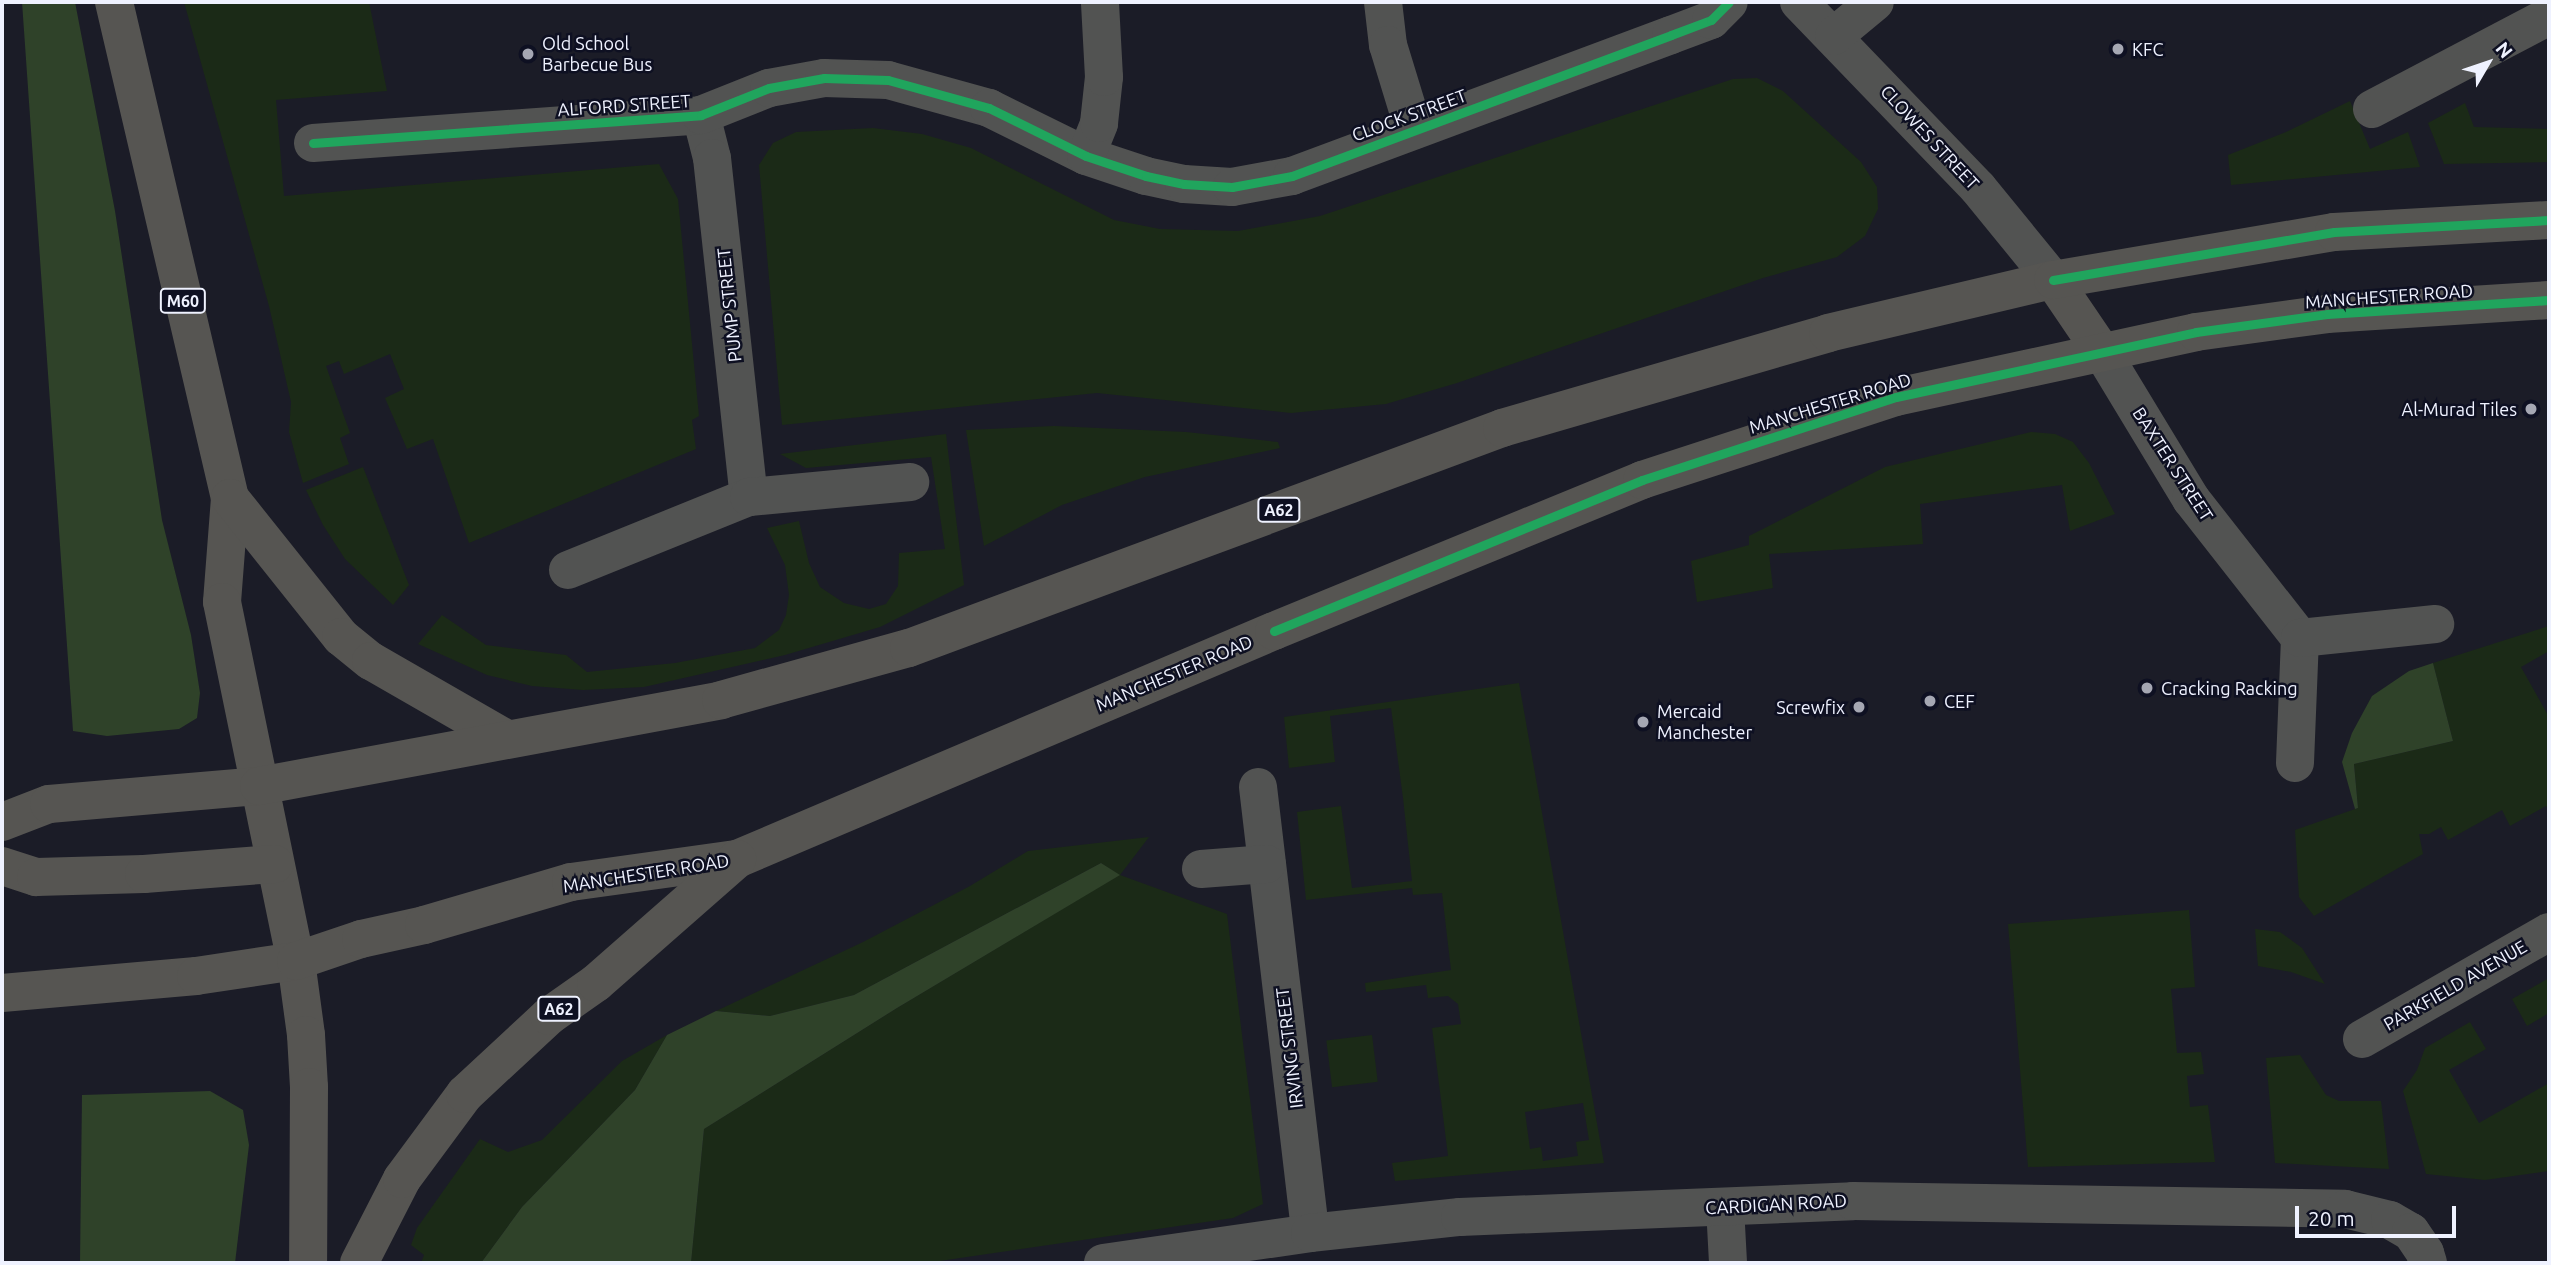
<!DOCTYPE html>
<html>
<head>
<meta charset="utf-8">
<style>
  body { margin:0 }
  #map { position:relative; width:2551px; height:1265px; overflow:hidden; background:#1b1c27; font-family:Ubuntu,sans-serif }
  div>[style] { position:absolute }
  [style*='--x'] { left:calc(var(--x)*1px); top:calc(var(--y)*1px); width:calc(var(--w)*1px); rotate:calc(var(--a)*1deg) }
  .green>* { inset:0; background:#1b2a17; transform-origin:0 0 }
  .forest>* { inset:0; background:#2f4229 }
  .street>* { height:38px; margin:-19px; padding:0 19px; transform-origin:19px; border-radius:19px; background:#525352 }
  .highway>* { height:38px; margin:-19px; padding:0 19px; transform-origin:19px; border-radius:19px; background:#565552 }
  .cycleway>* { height:9px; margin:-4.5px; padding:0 4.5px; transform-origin:4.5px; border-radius:4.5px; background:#20a55d }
  .dots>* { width:19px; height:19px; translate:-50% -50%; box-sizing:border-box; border:4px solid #0e1022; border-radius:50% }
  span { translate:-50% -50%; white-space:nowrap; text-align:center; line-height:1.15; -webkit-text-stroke:5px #0e1022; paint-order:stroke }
  .shield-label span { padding:2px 5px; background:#0e1022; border:2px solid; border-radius:5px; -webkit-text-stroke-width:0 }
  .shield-label { font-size:16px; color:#eff2ff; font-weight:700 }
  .poi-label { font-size:18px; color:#eff2ff }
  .left { translate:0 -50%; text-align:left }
  .right { translate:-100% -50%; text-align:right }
  .street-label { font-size:18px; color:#eff2ff }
  .frame { position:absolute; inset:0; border:4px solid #eff2ff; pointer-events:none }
  .north { position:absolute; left:2453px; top:28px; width:70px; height:70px; -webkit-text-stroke:5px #0e1022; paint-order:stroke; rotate:51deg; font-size:19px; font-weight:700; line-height:28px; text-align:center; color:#eff2ff }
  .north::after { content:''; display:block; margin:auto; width:24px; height:32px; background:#eff2ff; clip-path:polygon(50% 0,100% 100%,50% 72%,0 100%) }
  .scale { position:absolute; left:2295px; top:1206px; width:161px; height:32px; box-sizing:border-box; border:4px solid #eff2ff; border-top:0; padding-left:9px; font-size:21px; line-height:24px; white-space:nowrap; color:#eff2ff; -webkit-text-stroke:5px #0e1022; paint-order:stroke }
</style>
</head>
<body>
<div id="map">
  <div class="green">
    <div style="clip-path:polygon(184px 2px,369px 2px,387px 91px,276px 100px,284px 196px,659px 164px,678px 199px,699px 416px,692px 420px,696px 449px,469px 543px,433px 439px,407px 449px,385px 398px,404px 389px,390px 354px,344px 374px,339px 361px,326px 366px,350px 433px,340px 438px,349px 464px,303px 483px,289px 432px,291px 402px,269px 306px)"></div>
    <div style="clip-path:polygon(1757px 78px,1783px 91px,1861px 162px,1877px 187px,1878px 209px,1865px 236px,1837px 257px,1763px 278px,1457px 383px,1386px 404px,1291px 413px,1097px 393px,782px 425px,759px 165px,773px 143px,796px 132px,873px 128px,922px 134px,971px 148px,1114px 220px,1160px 229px,1238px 231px,1320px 216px,1733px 79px)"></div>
    <div style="clip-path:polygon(2350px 101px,2370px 149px,2408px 132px,2420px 167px,2231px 185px,2228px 155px,2286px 132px)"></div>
    <div style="clip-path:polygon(2465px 103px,2474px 127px,2549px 129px,2549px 162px,2444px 164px,2428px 123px)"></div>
    <div style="clip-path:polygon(1054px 426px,1186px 432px,1278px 442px,1280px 448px,1145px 477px,1062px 505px,984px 546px,966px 430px)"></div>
    <div style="clip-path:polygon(2031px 432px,2055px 434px,2073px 442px,2089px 463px,2115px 514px,2070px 531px,2062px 485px,1920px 504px,1923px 544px,1769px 554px,1773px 588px,1697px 602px,1691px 561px,1749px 545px,1749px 536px,1885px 467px)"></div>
    <div style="clip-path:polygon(946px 434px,964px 585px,880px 627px,785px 655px,644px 687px,583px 690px,532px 686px,487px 675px,418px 644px,442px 615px,486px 645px,566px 655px,587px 672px,675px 663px,755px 648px,779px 630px,786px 615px,789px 595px,785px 565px,767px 528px,799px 521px,809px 563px,820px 587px,844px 603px,869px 609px,886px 604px,898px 586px,899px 553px,945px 549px,931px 457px,806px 468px,780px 454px)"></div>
    <div style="clip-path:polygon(363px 467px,409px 585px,393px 605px,345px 559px,323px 525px,306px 490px)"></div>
    <div style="clip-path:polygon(2549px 626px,2549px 651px,2521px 667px,2549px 717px,2549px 812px,2546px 806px,2510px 826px,2502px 810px,2448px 840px,2441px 827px,2429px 834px,2419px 834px,2423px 854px,2314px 916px,2299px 897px,2295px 830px,2358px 808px,2354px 764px,2453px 741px,2433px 663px)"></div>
    <div style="clip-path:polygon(evenodd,1519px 683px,1604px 1163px,1395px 1181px,1392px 1163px,1448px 1156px,1432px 1028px,1461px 1024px,1458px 1004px,1448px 996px,1428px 998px,1426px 985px,1366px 992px,1365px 983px,1451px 970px,1442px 893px,1413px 895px,1412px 888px,1306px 900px,1297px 812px,1341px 806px,1352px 888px,1412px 881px,1403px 798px,1391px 708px,1330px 716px,1335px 762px,1289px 768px,1284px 717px,1519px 683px,1583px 1103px,1589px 1140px,1576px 1142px,1578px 1156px,1543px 1161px,1541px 1147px,1530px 1149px,1525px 1112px,1583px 1103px)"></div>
    <div style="clip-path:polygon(1149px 837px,1120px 875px,1227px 914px,1263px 1204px,1233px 1218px,926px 1263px,691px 1263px,704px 1129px,897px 1008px,1119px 875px,1101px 863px,854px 995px,770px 1016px,716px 1011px,863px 942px,970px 886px,1028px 851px)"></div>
    <div style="clip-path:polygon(2189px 910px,2195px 987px,2171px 989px,2177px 1053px,2201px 1052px,2204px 1074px,2187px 1076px,2190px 1107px,2208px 1105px,2215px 1162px,2028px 1167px,2008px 924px)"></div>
    <div style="clip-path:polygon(2255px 929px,2280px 932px,2302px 948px,2325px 984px,2291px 972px,2258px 966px)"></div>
    <div style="clip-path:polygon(2549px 978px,2549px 1013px,2527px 1026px,2512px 999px)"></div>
    <div style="clip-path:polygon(2470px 1022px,2486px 1049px,2449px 1070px,2479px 1123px,2549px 1083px,2549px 1171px,2485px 1180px,2426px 1174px,2403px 1091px,2417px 1070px,2425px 1048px)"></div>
    <div style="clip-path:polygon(667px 1035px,635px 1090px,522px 1207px,481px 1263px,421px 1263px,424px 1255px,411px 1245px,417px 1228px,480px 1139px,508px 1152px,542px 1140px,622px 1061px)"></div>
    <div style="left:1372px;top:1035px;width:47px;height:46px;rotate:83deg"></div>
    <div style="clip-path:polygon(2300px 1055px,2326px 1095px,2339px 1101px,2381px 1101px,2389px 1169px,2275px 1163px,2266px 1058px)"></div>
  </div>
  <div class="forest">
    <div style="clip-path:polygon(22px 2px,75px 2px,115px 211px,162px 520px,191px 635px,200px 693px,197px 718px,179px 729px,107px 736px,73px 731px)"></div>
    <div style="clip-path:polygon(2433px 663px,2453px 741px,2354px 764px,2358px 808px,2355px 809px,2342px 762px,2352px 733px,2372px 696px,2409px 671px)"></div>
    <div style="clip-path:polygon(1101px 863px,1120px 875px,897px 1008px,704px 1129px,691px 1263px,481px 1263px,522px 1207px,635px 1090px,667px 1035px,716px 1011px,770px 1016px,854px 995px)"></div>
    <div style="clip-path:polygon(210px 1091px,243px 1110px,249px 1145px,235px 1263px,80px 1263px,82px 1095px)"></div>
  </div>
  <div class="street">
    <div style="--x:1383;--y:2;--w:43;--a:83.4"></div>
    <div style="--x:1388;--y:45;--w:89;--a:73"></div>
    <div style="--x:1799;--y:2;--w:258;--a:46.1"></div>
    <div style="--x:1978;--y:188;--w:119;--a:50.8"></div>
    <div style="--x:1834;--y:36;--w:53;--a:-39.7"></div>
    <div style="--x:2372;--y:109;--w:200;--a:-27.7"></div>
    <div style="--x:701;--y:115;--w:44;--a:75.7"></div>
    <div style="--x:712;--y:158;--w:341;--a:83.8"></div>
    <div style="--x:313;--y:143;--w:389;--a:-4.1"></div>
    <div style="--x:701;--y:115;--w:73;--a:-21.7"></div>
    <div style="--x:769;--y:88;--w:56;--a:-10.3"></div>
    <div style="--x:824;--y:78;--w:64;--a:1.8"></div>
    <div style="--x:888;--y:80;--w:105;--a:15.5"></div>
    <div style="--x:989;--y:108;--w:108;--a:26.3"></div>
    <div style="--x:1086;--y:156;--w:63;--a:18.4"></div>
    <div style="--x:1146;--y:176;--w:39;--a:12"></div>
    <div style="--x:1184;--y:184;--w:48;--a:3.6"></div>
    <div style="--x:1232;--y:187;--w:61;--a:-10.4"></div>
    <div style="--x:1292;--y:176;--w:404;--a:-20.4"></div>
    <div style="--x:1671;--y:35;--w:43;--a:-20.6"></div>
    <div style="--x:1711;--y:20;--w:25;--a:-45"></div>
    <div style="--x:1086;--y:156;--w:35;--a:-68"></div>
    <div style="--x:1099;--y:123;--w:46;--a:-83.8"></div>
    <div style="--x:1104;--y:77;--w:75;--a:-93.1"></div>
    <div style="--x:2102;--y:352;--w:172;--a:58.8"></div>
    <div style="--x:2191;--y:499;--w:177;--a:51.9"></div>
    <div style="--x:2300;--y:638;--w:125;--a:92.3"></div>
    <div style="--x:568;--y:570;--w:195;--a:-22"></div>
    <div style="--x:749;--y:497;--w:162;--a:-5.3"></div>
    <div style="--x:2300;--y:638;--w:136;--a:-5.9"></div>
    <div style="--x:1258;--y:787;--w:449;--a:83.3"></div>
    <div style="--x:1201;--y:869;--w:66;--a:-4.3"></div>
    <div style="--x:2362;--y:1039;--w:215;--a:-29.8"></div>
    <div style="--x:1725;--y:1207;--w:56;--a:86.9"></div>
    <div style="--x:1103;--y:1263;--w:209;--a:-8.2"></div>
    <div style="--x:1310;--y:1233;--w:151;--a:-6.1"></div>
    <div style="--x:1460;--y:1217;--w:393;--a:-2.3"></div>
    <div style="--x:1853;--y:1201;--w:492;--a:0.9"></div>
    <div style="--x:2345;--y:1209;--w:46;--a:13.7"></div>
    <div style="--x:2390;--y:1220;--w:24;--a:30"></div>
    <div style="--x:2411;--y:1232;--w:25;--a:56"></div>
    <div style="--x:2425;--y:1253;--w:10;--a:73"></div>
  </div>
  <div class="highway">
    <div style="--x:114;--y:2;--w:509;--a:76.84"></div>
    <div style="--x:230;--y:498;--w:104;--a:94.4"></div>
    <div style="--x:222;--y:602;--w:367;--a:78.4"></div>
    <div style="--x:296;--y:961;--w:75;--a:82.3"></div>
    <div style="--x:306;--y:1035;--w:52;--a:86.7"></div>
    <div style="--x:309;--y:1087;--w:176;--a:90.3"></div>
    <div style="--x:2053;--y:280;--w:87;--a:55.8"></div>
    <div style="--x:230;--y:498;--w:178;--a:51.4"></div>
    <div style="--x:341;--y:637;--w:38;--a:39"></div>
    <div style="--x:371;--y:661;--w:155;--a:29.9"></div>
    <div style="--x:2;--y:822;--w:50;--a:-21"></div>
    <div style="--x:49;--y:804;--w:211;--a:-4.9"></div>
    <div style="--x:259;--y:786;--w:470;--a:-10.5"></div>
    <div style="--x:721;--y:700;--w:195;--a:-15.5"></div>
    <div style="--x:909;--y:648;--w:632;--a:-20.35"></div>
    <div style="--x:1502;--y:428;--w:340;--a:-16.2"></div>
    <div style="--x:1828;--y:333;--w:231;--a:-13.3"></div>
    <div style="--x:2053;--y:280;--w:285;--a:-9.7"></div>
    <div style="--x:2334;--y:232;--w:215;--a:-3.2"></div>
    <div style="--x:2;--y:866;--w:36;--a:18"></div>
    <div style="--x:36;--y:877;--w:108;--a:-1.6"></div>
    <div style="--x:144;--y:874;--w:131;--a:-4.4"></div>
    <div style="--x:2;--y:993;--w:195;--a:-5"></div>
    <div style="--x:196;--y:976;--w:101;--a:-8.5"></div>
    <div style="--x:296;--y:961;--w:69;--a:-18.7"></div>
    <div style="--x:361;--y:939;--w:65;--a:-12.5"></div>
    <div style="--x:424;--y:925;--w:153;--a:-16.3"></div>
    <div style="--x:571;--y:882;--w:168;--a:-7.9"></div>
    <div style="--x:737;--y:859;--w:583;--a:-23.01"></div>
    <div style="--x:1274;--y:631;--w:398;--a:-22.3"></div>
    <div style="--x:1642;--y:480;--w:267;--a:-18.1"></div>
    <div style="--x:1896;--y:397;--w:307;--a:-12.2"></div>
    <div style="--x:2196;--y:332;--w:132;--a:-7.8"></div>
    <div style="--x:2327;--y:314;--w:222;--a:-3.6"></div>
    <div style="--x:359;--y:1263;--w:94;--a:-62.9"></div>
    <div style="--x:402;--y:1179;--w:106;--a:-53.5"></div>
    <div style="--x:465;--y:1094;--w:115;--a:-42.9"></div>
    <div style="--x:549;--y:1016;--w:57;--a:-35.1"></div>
    <div style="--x:596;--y:983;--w:188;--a:-41.3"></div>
  </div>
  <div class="cycleway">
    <div style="--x:313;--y:143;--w:389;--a:-4.1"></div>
    <div style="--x:701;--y:115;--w:73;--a:-21.7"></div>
    <div style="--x:769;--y:88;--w:56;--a:-10.3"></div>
    <div style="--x:824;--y:78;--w:64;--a:1.8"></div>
    <div style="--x:888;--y:80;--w:105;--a:15.5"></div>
    <div style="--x:989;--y:108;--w:108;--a:26.3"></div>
    <div style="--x:1086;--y:156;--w:63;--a:18.4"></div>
    <div style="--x:1146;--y:176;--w:39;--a:12"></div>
    <div style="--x:1184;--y:184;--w:48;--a:3.6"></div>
    <div style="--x:1232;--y:187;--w:61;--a:-10.4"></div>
    <div style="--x:1292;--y:176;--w:404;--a:-20.4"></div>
    <div style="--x:1671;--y:35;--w:43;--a:-20.6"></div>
    <div style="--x:1711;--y:20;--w:25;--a:-45"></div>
    <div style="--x:2053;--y:280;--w:285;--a:-9.7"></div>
    <div style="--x:2334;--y:232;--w:215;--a:-3.2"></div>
    <div style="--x:1274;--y:631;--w:398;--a:-22.3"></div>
    <div style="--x:1642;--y:480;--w:267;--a:-18.1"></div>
    <div style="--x:1896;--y:397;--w:307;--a:-12.2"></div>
    <div style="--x:2196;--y:332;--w:132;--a:-7.8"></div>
    <div style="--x:2327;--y:314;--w:222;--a:-3.6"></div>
  </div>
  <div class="dots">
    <div style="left:2118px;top:49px;background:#a5a7b3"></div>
    <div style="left:528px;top:54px;background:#a5a7b3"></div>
    <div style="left:2531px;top:409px;background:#a5a7b3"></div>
    <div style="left:2147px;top:688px;background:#a5a7b3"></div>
    <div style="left:1930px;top:701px;background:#a5a7b3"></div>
    <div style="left:1859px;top:707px;background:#a5a7b3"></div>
    <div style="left:1643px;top:722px;background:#a5a7b3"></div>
  </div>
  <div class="shield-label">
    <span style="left:183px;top:301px">M60</span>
    <span style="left:1279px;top:510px">A62</span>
    <span style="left:559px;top:1009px">A62</span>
  </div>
  <div class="poi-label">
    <span class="left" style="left:542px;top:54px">Old School<br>Barbecue Bus</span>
    <span class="left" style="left:2132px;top:49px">KFC</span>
    <span class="right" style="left:2517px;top:409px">Al-Murad Tiles</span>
    <span class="left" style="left:2161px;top:688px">Cracking Racking</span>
    <span class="left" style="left:1944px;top:701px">CEF</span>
    <span class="right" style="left:1845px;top:707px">Screwfix</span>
    <span class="left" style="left:1657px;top:722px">Mercaid<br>Manchester</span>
  </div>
  <div class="street-label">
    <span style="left:624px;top:105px;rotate:-4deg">ALFORD STREET</span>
    <span style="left:1409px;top:115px;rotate:-20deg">CLOCK STREET</span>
    <span style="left:1930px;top:137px;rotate:47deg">CLOWES STREET</span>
    <span style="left:2389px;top:296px;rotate:-4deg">MANCHESTER ROAD</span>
    <span style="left:729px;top:305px;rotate:-96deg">PUMP STREET</span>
    <span style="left:1830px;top:403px;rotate:-17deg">MANCHESTER ROAD</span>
    <span style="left:2173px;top:464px;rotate:57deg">BAXTER STREET</span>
    <span style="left:1174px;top:673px;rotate:-23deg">MANCHESTER ROAD</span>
    <span style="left:646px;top:873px;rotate:-9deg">MANCHESTER ROAD</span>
    <span style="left:2455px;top:985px;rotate:-30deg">PARKFIELD AVENUE</span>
    <span style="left:1289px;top:1048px;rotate:-97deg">IRVING STREET</span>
    <span style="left:1776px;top:1204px;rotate:-3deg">CARDIGAN ROAD</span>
  </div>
  <div class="frame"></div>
  <div class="north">N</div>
  <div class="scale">20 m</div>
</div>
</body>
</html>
